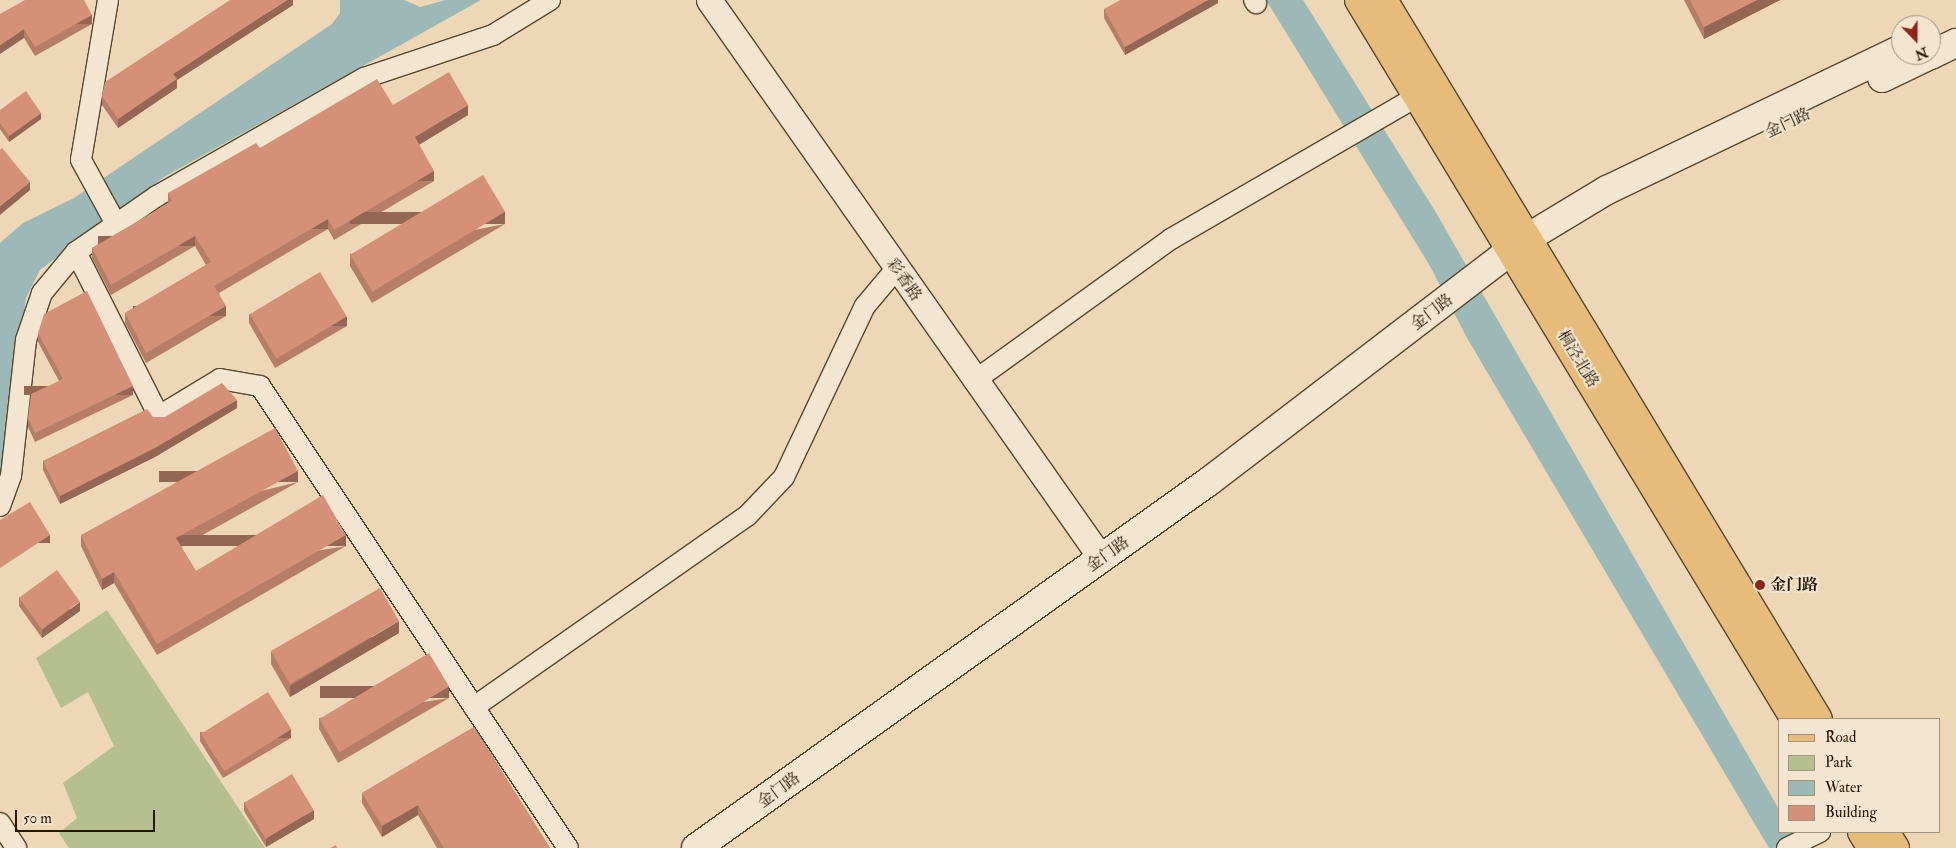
<!DOCTYPE html>
<html>
<head>
<meta charset="utf-8">
<style>
  body { margin:0 }
  #map { position:relative; width:1956px; height:848px; overflow:hidden; background:#eed7b6; font-family:"IM FELL Double Pica","Noto Serif SC",serif }
  div>[style] { position:absolute }
  [style*='--x'] { left:calc(var(--x)*1px); top:calc(var(--y)*1px); width:calc(var(--w)*1px); rotate:calc(var(--a)*1deg) }
  .green>* { inset:0; background:#b6bf90 }
  .water>* { inset:0; background:#9cb8b7 }
  .roads { filter:drop-shadow(1px 0 #58472f) drop-shadow(-1px 0 #58472f) drop-shadow(0 1px #58472f) drop-shadow(0 -1px #58472f) }
  .minor>* { height:20px; margin:-10px; padding:0 10px; transform-origin:10px; border-radius:10px; background:#f4e5d0 }
  .tertiary>* { height:25px; margin:-12.5px; padding:0 12.5px; transform-origin:12.5px; border-radius:12.5px; background:#f4e5d0 }
  .secondary>* { height:28px; margin:-14px; padding:0 14px; transform-origin:14px; border-radius:14px; background:#f4e5d0 }
  .primary>* { height:28px; margin:-14px; padding:0 14px; transform-origin:14px; border-radius:14px; background:#e7bc7b }
  .wall>* { inset:0; background:#b67d67 }
  .shaded-wall>* { inset:0; background:#946654; transform-origin:0 0 }
  .building>* { inset:0; background:#d49178; transform-origin:0 0 }
  .dots>* { width:14px; height:14px; translate:-50% -50%; box-sizing:border-box; border:2px solid #f4e5d0; border-radius:50% }
  span { translate:-50% -50%; white-space:nowrap; text-align:center; line-height:1.15; -webkit-text-stroke:4px #f4e5d0; paint-order:stroke }
  .street-label { font-size:16px; color:#261702 }
  .poi-label { font-size:16px; color:#261702; font-weight:700 }
  .left { translate:0 -50%; text-align:left }
  .legend { position:absolute; left:1778px; top:718px; width:162px; height:115px; box-sizing:border-box; background:#f4e5d0; border:1px solid #a2937e; margin:0; padding:6px 9px; list-style:none; font-size:15px; color:#261702 }
  .legend li { display:flex; align-items:center; gap:10px; height:25px }
  .legend b { width:25px; border:1px solid #a2937e }
  .north { position:absolute; left:1891px; top:15px; width:50px; height:50px; box-sizing:border-box; background:#f4e5d0; border:1px solid #a2937e; border-radius:50%; rotate:158deg; font-size:14px; font-weight:700; line-height:20px; text-align:center; color:#261702 }
  .north::after { content:''; display:block; margin:auto; width:18px; height:22px; background:#8f2418; clip-path:polygon(50% 0,100% 100%,50% 72%,0 100%) }
  .scale { position:absolute; left:15px; top:810px; width:140px; height:22px; box-sizing:border-box; border:2px solid #261702; border-top:0; padding-left:6px; font-size:15px; line-height:18px; white-space:nowrap; color:#261702; -webkit-text-stroke:4px #f4e5d0; paint-order:stroke }
</style>
</head>
<body>
<div id="map">
  <div class="green">
    <div style="clip-path:polygon(107px 610px,265px 848px,69px 848px,59px 833px,77px 818px,63px 783px,114px 746px,88px 692px,61px 708px,36px 658px)"></div>
  </div>
  <div class="water">
    <div style="clip-path:polygon(340px 0,404px 0,420px 7px,446px 0,481px 0,164px 177px,40px 270px,26px 298px,0 485px,0 243px,23px 223px,74px 198px,332px 24px,340px 13px)"></div>
    <div style="clip-path:polygon(1266px 0,1303px 0,1435px 211px,1780px 811px,1780px 832px,1792px 832px,1802px 848px,1769px 848px,1467px 338px,1430px 266px)"></div>
  </div>
  <div class="roads">
    <div class="minor">
      <div style="--x:108;--y:0;--w:162;--a:99.6"></div>
      <div style="--x:81;--y:160;--w:73;--a:61.3"></div>
      <div style="--x:1254;--y:0;--w:4;--a:56"></div>
      <div style="--x:76;--y:252;--w:184;--a:63.2"></div>
      <div style="--x:159;--y:416;--w:71;--a:-31.2"></div>
      <div style="--x:220;--y:379;--w:41;--a:9.9"></div>
      <div style="--x:260;--y:386;--w:555;--a:56.31"></div>
      <div style="--x:974;--y:381;--w:243;--a:-35.8"></div>
      <div style="--x:1171;--y:239;--w:285;--a:-30.1"></div>
      <div style="--x:0;--y:506;--w:32;--a:-70"></div>
      <div style="--x:11;--y:476;--w:137;--a:-83.7"></div>
      <div style="--x:26;--y:340;--w:50;--a:-71.2"></div>
      <div style="--x:42;--y:293;--w:53;--a:-50.3"></div>
      <div style="--x:76;--y:252;--w:98;--a:-34.7"></div>
      <div style="--x:157;--y:196;--w:238;--a:-29.7"></div>
      <div style="--x:364;--y:78;--w:136;--a:-18.4"></div>
      <div style="--x:493;--y:35;--w:67;--a:-31.6"></div>
      <div style="--x:474;--y:707;--w:333;--a:-35"></div>
      <div style="--x:747;--y:516;--w:54;--a:-46.5"></div>
      <div style="--x:784;--y:477;--w:189;--a:-64.7"></div>
      <div style="--x:865;--y:306;--w:48;--a:-50"></div>
      <div style="--x:0;--y:823;--w:30;--a:57"></div>
      <div style="--x:1787;--y:848;--w:37;--a:-26"></div>
    </div>
    <div class="tertiary">
      <div style="--x:709;--y:0;--w:682;--a:54.91"></div>
    </div>
    <div class="secondary">
      <div style="--x:1931;--y:55;--w:28;--a:-26"></div>
      <div style="--x:1882;--y:78;--w:53;--a:-25.6"></div>
      <div style="--x:696;--y:848;--w:629;--a:-35.56"></div>
      <div style="--x:1208;--y:482;--w:404;--a:-37.4"></div>
      <div style="--x:1529;--y:237;--w:91;--a:-31.1"></div>
      <div style="--x:1607;--y:190;--w:326;--a:-25.6"></div>
    </div>
    <div class="primary">
      <div style="--x:1359;--y:0;--w:841;--a:58.77"></div>
      <div style="--x:1383;--y:0;--w:840;--a:58.83"></div>
      <div style="--x:1862;--y:832;--w:19;--a:58"></div>
      <div style="--x:1885;--y:832;--w:19;--a:58"></div>
    </div>
  </div>
  <div class="wall">
    <div style="clip-path:polygon(293px 0,293px 5px,177px 80px,177px 88px,118px 128px,102px 105px,102px 96px)"></div>
    <div style="clip-path:polygon(1218px 0,1218px 3px,1125px 55px,1104px 18px,1104px 9px)"></div>
    <div style="clip-path:polygon(1684px 0,1780px 0,1704px 39px)"></div>
    <div style="clip-path:polygon(0 14px,92px 24px,35px 56px,24px 38px)"></div>
    <div style="clip-path:polygon(393px 105px,468px 115px,419px 145px,434px 181px,334px 240px,328px 229px,219px 293px,226px 316px,146px 363px,125px 323px,125px 313px,206px 265px,195px 246px,111px 295px,92px 258px,92px 248px,168px 204px,168px 193px,260px 148px)"></div>
    <div style="clip-path:polygon(0 110px,41px 119px,9px 142px,0 129px)"></div>
    <div style="clip-path:polygon(505px 224px,372px 303px,350px 266px,350px 254px)"></div>
    <div style="clip-path:polygon(249px 314px,347px 326px,275px 368px,249px 323px)"></div>
    <div style="clip-path:polygon(38px 333px,133px 395px,35px 442px,28px 427px,28px 418px,59px 381px,38px 342px)"></div>
    <div style="clip-path:polygon(237px 408px,155px 457px,60px 504px,43px 470px,43px 461px,153px 417px,165px 417px)"></div>
    <div style="clip-path:polygon(298px 482px,181px 547px,196px 571px,346px 546px,157px 655px,114px 583px,102px 590px,81px 546px,81px 535px)"></div>
    <div style="clip-path:polygon(19px 597px,80px 611px,42px 638px,19px 606px)"></div>
    <div style="clip-path:polygon(399px 633px,290px 697px,271px 664px,271px 652px)"></div>
    <div style="clip-path:polygon(449px 698px,338px 763px,319px 729px,319px 718px)"></div>
    <div style="clip-path:polygon(474px 727px,550px 848px,437px 848px,418px 815px,382px 837px,362px 803px,362px 793px)"></div>
    <div style="clip-path:polygon(200px 732px,291px 738px,223px 778px,200px 741px)"></div>
    <div style="clip-path:polygon(244px 802px,314px 819px,266px 847px,244px 811px)"></div>
  </div>
  <div class="shaded-wall">
    <div style="clip-path:polygon(287px 0,293px 0,293px 5px,177px 80px,177px 88px,118px 128px,118px 119px,173px 74px)"></div>
    <div style="clip-path:polygon(1208px 0,1218px 0,1218px 3px,1125px 55px,1125px 47px)"></div>
    <div style="clip-path:polygon(1757px 0,1780px 0,1704px 39px,1704px 27px)"></div>
    <div style="left:92px;top:15px;width:9px;height:65px;rotate:90deg"></div>
    <div style="clip-path:polygon(24px 29px,24px 38px,0 54px,0 45px)"></div>
    <div style="clip-path:polygon(468px 105px,468px 115px,415px 147px,415px 137px)"></div>
    <div style="clip-path:polygon(41px 113px,41px 119px,9px 142px,9px 136px)"></div>
    <div style="left:434px;top:171px;width:10px;height:116px;rotate:90deg"></div>
    <div style="clip-path:polygon(30px 182px,30px 190px,0 215px,0 206px)"></div>
    <div style="left:505px;top:212px;width:12px;height:155px;rotate:90deg"></div>
    <div style="left:328px;top:219px;width:10px;height:132px;rotate:90deg"></div>
    <div style="left:195px;top:236px;width:10px;height:97px;rotate:90deg"></div>
    <div style="left:226px;top:306px;width:10px;height:93px;rotate:90deg"></div>
    <div style="left:347px;top:317px;width:9px;height:83px;rotate:90deg"></div>
    <div style="left:133px;top:386px;width:9px;height:109px;rotate:90deg"></div>
    <div style="clip-path:polygon(237px 400px,237px 408px,155px 457px,60px 504px,60px 496px)"></div>
    <div style="left:298px;top:471px;width:11px;height:139px;rotate:90deg"></div>
    <div style="left:50px;top:535px;width:8px;height:60px;rotate:90deg"></div>
    <div style="left:346px;top:535px;width:11px;height:218px;rotate:90deg"></div>
    <div style="clip-path:polygon(114px 572px,114px 583px,102px 590px,102px 579px)"></div>
    <div style="clip-path:polygon(80px 602px,80px 611px,42px 638px,42px 630px)"></div>
    <div style="clip-path:polygon(399px 621px,399px 633px,290px 697px,290px 686px)"></div>
    <div style="left:449px;top:686px;width:12px;height:129px;rotate:90deg"></div>
    <div style="left:291px;top:729px;width:9px;height:79px;rotate:90deg"></div>
    <div style="clip-path:polygon(418px 805px,418px 815px,382px 837px,382px 826px)"></div>
    <div style="clip-path:polygon(314px 810px,314px 819px,266px 847px,266px 838px)"></div>
  </div>
  <div class="building">
    <div style="clip-path:polygon(25px 0,84px 0,92px 15px,35px 47px,24px 29px,0 45px,0 14px)"></div>
    <div style="clip-path:polygon(230px 0,287px 0,173px 74px,177px 79px,118px 119px,102px 96px,105px 82px)"></div>
    <div style="clip-path:polygon(1120px 0,1208px 0,1125px 47px,1104px 9px)"></div>
    <div style="clip-path:polygon(1690px 0,1757px 0,1704px 27px)"></div>
    <div style="clip-path:polygon(449px 72px,468px 105px,415px 137px,434px 171px,334px 230px,328px 219px,214px 286px,226px 306px,146px 353px,125px 313px,211px 262px,195px 236px,111px 285px,92px 248px,172px 201px,168px 193px,256px 143px,260px 148px,377px 79px,393px 105px)"></div>
    <div style="clip-path:polygon(26px 91px,41px 113px,9px 136px,0 123px,0 110px)"></div>
    <div style="clip-path:polygon(2px 148px,30px 182px,0 206px,0 150px)"></div>
    <div style="left:483px;top:175px;width:43px;height:155px;rotate:59deg"></div>
    <div style="left:320px;top:272px;width:52px;height:82px;rotate:59deg"></div>
    <div style="clip-path:polygon(87px 291px,133px 386px,35px 433px,28px 418px,31px 394px,63px 379px,38px 333px,44px 314px)"></div>
    <div style="clip-path:polygon(222px 383px,237px 400px,155px 448px,60px 496px,43px 461px,147px 409px,153px 417px,165px 417px)"></div>
    <div style="clip-path:polygon(275px 428px,298px 471px,176px 538px,196px 571px,323px 495px,346px 535px,157px 644px,114px 572px,102px 579px,81px 535px)"></div>
    <div style="clip-path:polygon(30px 502px,50px 535px,0 568px,0 520px)"></div>
    <div style="left:57px;top:570px;width:39px;height:47px;rotate:54deg"></div>
    <div style="left:380px;top:588px;width:38px;height:126px;rotate:60deg"></div>
    <div style="left:429px;top:653px;width:39px;height:128px;rotate:59deg"></div>
    <div style="left:268px;top:692px;width:44px;height:79px;rotate:58deg"></div>
    <div style="clip-path:polygon(474px 727px,550px 848px,444px 848px,418px 805px,382px 826px,362px 793px)"></div>
    <div style="left:292px;top:774px;width:42px;height:56px;rotate:59deg"></div>
    <div style="clip-path:polygon(336px 845px,337px 848px,330px 848px)"></div>
  </div>
  <div class="dots">
    <div style="left:1760px;top:585px;background:#8f2418"></div>
  </div>
  <div class="street-label">
    <span style="left:1788px;top:123px;rotate:-25deg">金门路</span>
    <span style="left:904px;top:280px;rotate:55deg">彩香路</span>
    <span style="left:1432px;top:312px;rotate:-37deg">金门路</span>
    <span style="left:1578px;top:359px;rotate:59deg">桐泾北路</span>
    <span style="left:1108px;top:554px;rotate:-35deg">金门路</span>
    <span style="left:779px;top:790px;rotate:-36deg">金门路</span>
  </div>
  <div class="poi-label">
    <span class="left" style="left:1770px;top:585px">金门路</span>
  </div>
  <ul class="legend">
  <li><b style="height:6px;background:#e7bc7b"></b>Road</li>
  <li><b style="height:14px;background:#b6bf90"></b>Park</li>
  <li><b style="height:14px;background:#9cb8b7"></b>Water</li>
  <li><b style="height:14px;background:#d49178"></b>Building</li>
  </ul>
  <div class="north">N</div>
  <div class="scale">50 m</div>
</div>
</body>
</html>
